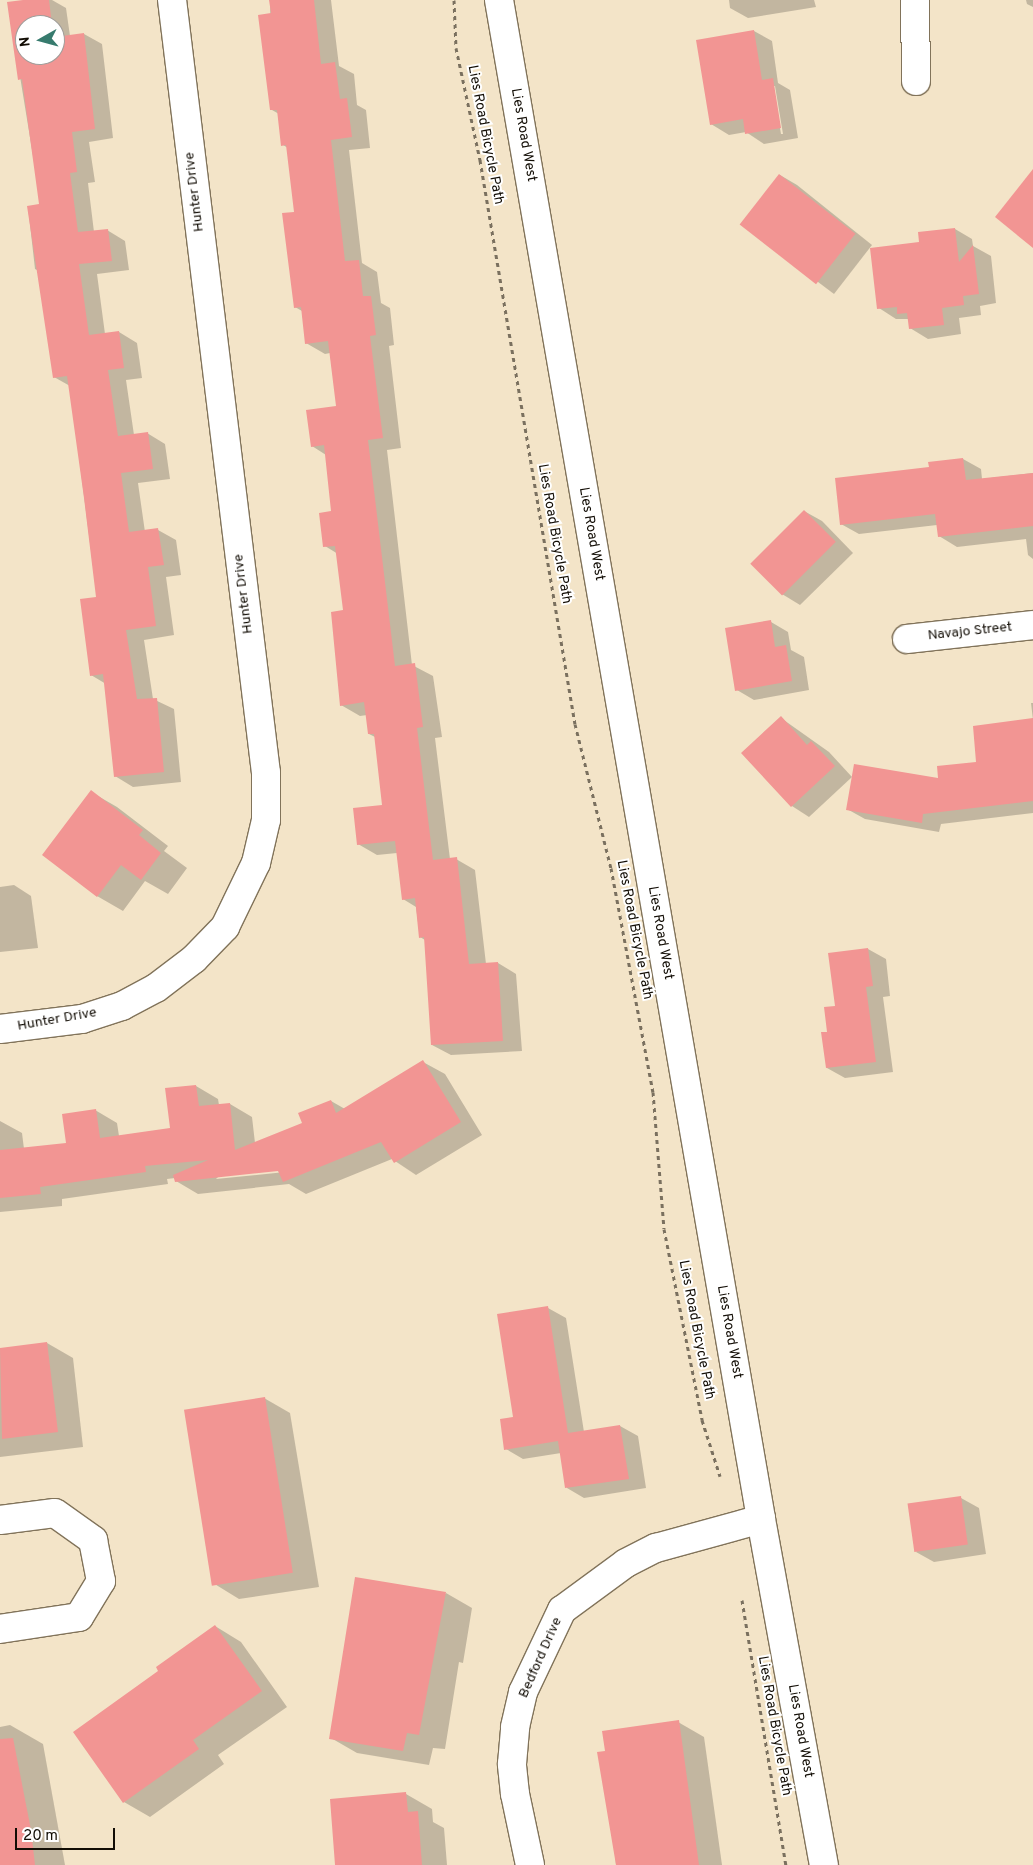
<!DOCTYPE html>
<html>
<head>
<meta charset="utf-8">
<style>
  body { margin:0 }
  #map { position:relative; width:1033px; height:1865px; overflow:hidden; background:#f3e4c8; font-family:Overpass,sans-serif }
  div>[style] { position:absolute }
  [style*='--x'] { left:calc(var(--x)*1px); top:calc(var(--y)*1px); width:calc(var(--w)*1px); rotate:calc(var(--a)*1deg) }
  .shadow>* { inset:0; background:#0003 }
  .building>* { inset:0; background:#f29593; transform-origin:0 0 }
  .path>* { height:3px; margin-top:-1.5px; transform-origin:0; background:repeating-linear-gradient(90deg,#7a705f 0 4px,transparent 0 8px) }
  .roads { filter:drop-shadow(1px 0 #81735a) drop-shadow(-1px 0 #81735a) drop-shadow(0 1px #81735a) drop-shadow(0 -1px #81735a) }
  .minor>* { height:28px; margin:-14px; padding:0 14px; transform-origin:14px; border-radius:14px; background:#fff }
  .tertiary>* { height:28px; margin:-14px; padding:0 14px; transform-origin:14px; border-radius:14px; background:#fff }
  span { translate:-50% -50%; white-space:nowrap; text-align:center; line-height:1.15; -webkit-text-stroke:4px #fff; paint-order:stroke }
  .street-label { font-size:14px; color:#120d05 }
  .north { position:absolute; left:15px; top:15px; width:50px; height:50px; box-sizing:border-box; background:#fff; border:1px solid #a09e9b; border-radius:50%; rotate:263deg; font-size:14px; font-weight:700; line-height:20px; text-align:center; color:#120d05 }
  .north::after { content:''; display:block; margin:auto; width:18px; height:22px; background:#377b6e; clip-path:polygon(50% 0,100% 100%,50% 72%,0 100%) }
  .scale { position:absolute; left:15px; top:1828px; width:100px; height:22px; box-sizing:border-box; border:2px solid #120d05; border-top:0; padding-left:6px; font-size:15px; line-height:18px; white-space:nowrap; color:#120d05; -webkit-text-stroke:4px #fff; paint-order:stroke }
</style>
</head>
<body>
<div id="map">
  <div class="shadow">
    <div style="clip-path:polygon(evenodd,33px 0,52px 0,66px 8px,70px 36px,84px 34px,102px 44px,113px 138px,89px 142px,95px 182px,88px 183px,94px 232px,107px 230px,125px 241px,129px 270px,97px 274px,105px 334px,119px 332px,137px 343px,142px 378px,126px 380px,134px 435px,147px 433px,165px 444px,170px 479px,138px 483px,145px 532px,158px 530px,176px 540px,181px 575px,166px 577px,174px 635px,144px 640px,153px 699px,174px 709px,181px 782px,133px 787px,115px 776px,106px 684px,91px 675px,97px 598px,70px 386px,54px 377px,39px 271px,35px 269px,28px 207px,41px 205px,8px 3px,33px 0,25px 25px,55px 25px,55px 55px,25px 55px,25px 25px)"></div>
    <div style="clip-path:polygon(270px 0,331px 0,339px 66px,354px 74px,357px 105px,366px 110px,370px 148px,349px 150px,362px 263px,377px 272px,381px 303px,390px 308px,394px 345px,389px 346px,401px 448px,387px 450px,412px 665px,433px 676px,442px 737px,435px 738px,450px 859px,456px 859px,475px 870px,486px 964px,498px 963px,516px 974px,522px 1051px,451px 1055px,432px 1045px,425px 940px,420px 937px,416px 907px,403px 899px,397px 853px,377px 855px,358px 844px,384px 806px,375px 737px,369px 734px,367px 715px,360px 716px,341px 705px,345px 611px,338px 554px,325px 546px,333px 512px,326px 455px,312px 446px,337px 407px,330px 353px,325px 354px,306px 343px,302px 311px,295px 307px,296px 213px,288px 148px,283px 145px,279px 114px,272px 110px)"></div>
    <div style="clip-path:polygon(729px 0,814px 0,816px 7px,748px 18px,730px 8px)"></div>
    <div style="clip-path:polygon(1026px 0,1033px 0,1033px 7px,1027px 4px)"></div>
    <div style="clip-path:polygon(evenodd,754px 31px,772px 41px,778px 83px,790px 90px,798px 138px,764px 144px,746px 132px,729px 135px,711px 124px,754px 31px,773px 86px,775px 86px,783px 134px,781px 134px,773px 86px)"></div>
    <div style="clip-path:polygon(780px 175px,797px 185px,872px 245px,834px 294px,741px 224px)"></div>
    <div style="clip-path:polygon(955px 229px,972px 239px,973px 246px,991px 256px,996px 303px,980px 306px,981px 315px,959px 318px,961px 334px,928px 339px,910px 328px,909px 319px,896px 319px,879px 308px,921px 243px)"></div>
    <div style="clip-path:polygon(963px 459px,981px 469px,982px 479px,1033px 473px,1033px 559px,1028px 555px,1026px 539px,957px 547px,939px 536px,937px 525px,859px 534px,841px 524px,930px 468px)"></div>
    <div style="clip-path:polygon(804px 511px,822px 521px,853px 553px,800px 605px,782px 594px)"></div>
    <div style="clip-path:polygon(771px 622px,788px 632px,791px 650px,804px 657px,809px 690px,754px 700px,737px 690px)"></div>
    <div style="clip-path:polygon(1031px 703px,1033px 703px,1033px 813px,941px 824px,939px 832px,865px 819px,847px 809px,940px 780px,978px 763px,1033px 720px)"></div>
    <div style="clip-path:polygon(781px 718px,829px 752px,852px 777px,809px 817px,792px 806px)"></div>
    <div style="clip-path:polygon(91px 792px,117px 807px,168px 846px,164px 851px,187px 868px,168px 894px,145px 881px,123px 911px,97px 896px)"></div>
    <div style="clip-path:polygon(14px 885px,31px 896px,38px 948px,0 952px,0 887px)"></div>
    <div style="clip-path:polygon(868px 949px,886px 959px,890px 996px,883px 997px,893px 1072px,845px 1078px,827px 1068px,829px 1033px,836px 1007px)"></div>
    <div style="clip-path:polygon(evenodd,423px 1062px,445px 1074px,482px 1135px,416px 1175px,392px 1159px,306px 1194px,289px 1184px,198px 1194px,176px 1181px,175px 1178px,167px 1179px,168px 1184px,62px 1199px,62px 1206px,0 1212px,0 1121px,22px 1133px,24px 1149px,67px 1144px,95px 1110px,117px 1123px,119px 1136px,171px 1129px,196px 1086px,218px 1099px,219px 1105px,230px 1104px,252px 1117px,255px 1143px,304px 1123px,331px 1101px,345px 1109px,423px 1062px,284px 1169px,285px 1172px,216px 1179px,219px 1176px,284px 1169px)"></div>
    <div style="clip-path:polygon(548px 1308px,566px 1318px,584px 1432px,620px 1426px,638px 1436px,646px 1488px,584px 1498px,567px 1488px,561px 1453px,523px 1459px,506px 1449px)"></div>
    <div style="clip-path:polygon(47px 1343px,73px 1358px,83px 1447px,0 1457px,0 1349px)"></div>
    <div style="clip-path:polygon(264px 1398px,290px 1413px,319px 1587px,239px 1599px,213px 1583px)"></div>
    <div style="clip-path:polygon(961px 1498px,979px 1508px,986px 1554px,934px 1562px,916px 1552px)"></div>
    <div style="clip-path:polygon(446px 1593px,472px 1608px,463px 1663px,459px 1662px,445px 1749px,433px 1748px,429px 1765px,357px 1753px,331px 1738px)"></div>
    <div style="clip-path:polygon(215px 1626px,241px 1642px,287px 1707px,218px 1755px,224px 1764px,150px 1817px,124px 1802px,160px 1671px)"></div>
    <div style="clip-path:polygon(678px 1722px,704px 1737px,722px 1865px,616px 1865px,607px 1752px)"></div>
    <div style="clip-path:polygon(10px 1725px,43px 1744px,65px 1865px,0 1865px,0 1727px)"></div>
    <div style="clip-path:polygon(406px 1794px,432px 1809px,433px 1822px,444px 1828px,447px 1865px,336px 1865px)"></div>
  </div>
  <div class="building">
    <div style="clip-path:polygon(23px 0,49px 0,52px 25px,25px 25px,25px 55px,55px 55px,55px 37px,84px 33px,95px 129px,72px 132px,77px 172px,70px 173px,78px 232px,108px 229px,112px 261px,79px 264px,89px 335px,119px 331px,124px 368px,108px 370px,118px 436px,148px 432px,153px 469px,121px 473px,129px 532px,158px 528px,164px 565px,148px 567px,156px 626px,126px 630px,137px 699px,157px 698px,164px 772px,114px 777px,103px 674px,90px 676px,80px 599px,96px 597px,84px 498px,67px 376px,53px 378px,27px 206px,39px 204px,22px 79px,18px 80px,7px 2px)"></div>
    <div style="clip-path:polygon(269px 0,314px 0,321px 64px,335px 62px,340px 99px,347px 98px,352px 137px,331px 140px,345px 261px,359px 260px,363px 296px,371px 296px,376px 335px,370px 336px,383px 438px,368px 440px,395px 666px,415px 663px,423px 727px,417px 728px,433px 860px,457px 857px,469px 964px,498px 962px,503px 1041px,431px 1045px,424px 937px,419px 938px,415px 898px,402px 900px,395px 841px,357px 845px,353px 808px,382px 805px,374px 734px,368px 734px,364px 702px,340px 706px,331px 612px,343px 610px,335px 546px,323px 547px,319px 513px,331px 511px,324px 445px,311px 447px,306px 410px,336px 406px,328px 341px,305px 344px,301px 307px,294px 308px,282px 213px,294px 212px,286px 145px,281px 146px,277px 110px,270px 110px,258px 15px,271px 13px)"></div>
    <div style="clip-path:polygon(754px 30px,762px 80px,773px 78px,781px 128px,745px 134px,743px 119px,710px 125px,696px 40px)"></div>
    <div style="clip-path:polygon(1033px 169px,1033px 248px,995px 217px)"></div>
    <div style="left:779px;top:174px;width:97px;height:64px;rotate:38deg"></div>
    <div style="clip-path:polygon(955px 228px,959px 262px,973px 245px,979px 294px,963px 296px,964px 305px,942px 308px,944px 325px,909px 329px,907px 313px,897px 314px,897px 307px,877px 309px,870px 248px,919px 242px,918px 232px)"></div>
    <div style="clip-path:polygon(963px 458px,966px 480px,1033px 473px,1033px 526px,938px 537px,935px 514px,840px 525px,835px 478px,929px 467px,928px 462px)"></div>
    <div style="left:804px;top:510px;width:45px;height:76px;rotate:45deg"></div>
    <div style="clip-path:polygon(771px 620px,775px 647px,786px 645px,792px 681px,735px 691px,725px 628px)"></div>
    <div style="clip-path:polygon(781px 716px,807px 745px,811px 741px,835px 766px,791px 807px,741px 753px)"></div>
    <div style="clip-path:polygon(1033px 718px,1033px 801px,923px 814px,922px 823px,846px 810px,854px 764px,938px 778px,937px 766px,976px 762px,973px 726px)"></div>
    <div style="clip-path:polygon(91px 790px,143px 830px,139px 835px,161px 853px,141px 880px,121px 865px,97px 897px,42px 855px)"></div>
    <div style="clip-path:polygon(868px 948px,873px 986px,866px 987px,876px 1062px,826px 1068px,821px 1032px,827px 1032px,824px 1007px,835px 1006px,828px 953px)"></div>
    <div style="clip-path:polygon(423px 1060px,461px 1122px,394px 1163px,381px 1142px,283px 1182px,278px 1171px,175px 1182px,173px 1175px,208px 1160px,145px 1166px,146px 1172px,40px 1187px,41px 1194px,0 1198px,0 1150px,66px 1143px,62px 1114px,96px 1109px,100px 1138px,170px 1128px,165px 1088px,196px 1085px,199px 1106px,230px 1103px,235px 1150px,302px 1123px,298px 1113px,331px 1100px,336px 1113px)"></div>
    <div style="clip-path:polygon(548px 1306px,568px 1433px,620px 1425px,629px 1479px,565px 1488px,558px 1441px,504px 1450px,500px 1419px,513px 1417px,497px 1314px)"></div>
    <div style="clip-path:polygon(47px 1342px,58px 1432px,2px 1439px,0 1348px)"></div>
    <div style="left:265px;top:1397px;width:178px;height:82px;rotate:81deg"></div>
    <div style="left:961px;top:1496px;width:49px;height:54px;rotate:82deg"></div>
    <div style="clip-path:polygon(355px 1577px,446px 1592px,419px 1735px,407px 1733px,403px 1751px,329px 1739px)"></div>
    <div style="clip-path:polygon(215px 1625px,262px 1691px,193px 1740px,199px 1749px,123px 1803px,73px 1732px,158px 1671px,156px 1667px)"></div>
    <div style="clip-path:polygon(679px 1720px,699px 1865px,616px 1865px,597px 1752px,605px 1751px,602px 1731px)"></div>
    <div style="clip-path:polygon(13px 1738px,31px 1830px,35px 1865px,0 1865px,0 1739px)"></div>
    <div style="clip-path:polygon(406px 1792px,408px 1812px,418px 1811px,422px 1865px,335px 1865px,330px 1799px)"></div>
  </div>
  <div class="path">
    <div style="--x:454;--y:0;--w:48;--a:87.6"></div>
    <div style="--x:456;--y:48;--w:115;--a:77.9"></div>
    <div style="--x:480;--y:160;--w:572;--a:80.44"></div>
    <div style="--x:575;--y:724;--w:148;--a:76"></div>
    <div style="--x:611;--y:868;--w:228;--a:79.4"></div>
    <div style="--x:653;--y:1092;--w:137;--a:85.4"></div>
    <div style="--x:664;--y:1229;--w:195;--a:78.7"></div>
    <div style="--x:702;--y:1420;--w:59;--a:72.2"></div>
    <div style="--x:742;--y:1600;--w:269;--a:80.6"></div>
  </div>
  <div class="roads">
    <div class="minor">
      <div style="--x:915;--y:0;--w:81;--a:89.3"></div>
      <div style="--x:907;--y:639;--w:127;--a:-6.3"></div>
      <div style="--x:0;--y:1029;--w:83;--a:-7"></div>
      <div style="--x:82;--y:1019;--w:42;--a:-18"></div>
      <div style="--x:122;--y:1006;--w:38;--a:-28"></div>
      <div style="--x:156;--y:988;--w:48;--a:-37.3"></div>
      <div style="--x:194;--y:959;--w:45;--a:-45.9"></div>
      <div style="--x:225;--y:927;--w:71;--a:-64.2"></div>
      <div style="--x:256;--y:863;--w:44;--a:-76.9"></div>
      <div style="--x:266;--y:820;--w:47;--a:-90"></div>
      <div style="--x:266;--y:773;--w:779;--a:-96.93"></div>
      <div style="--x:0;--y:1520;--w:55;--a:-7.3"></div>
      <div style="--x:55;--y:1513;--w:47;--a:35.4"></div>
      <div style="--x:93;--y:1540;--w:42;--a:79"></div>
      <div style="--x:101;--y:1581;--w:42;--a:121.4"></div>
      <div style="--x:79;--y:1617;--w:80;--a:171.4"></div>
      <div style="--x:530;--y:1865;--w:73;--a:-101.9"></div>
      <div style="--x:515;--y:1794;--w:30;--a:-96"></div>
      <div style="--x:512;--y:1764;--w:37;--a:-85"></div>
      <div style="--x:515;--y:1727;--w:36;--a:-77"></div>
      <div style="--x:523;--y:1692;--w:91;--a:-64.6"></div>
      <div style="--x:562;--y:1610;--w:79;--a:-36.3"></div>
      <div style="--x:626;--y:1563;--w:34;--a:-27"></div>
      <div style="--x:656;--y:1548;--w:109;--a:-15.4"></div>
    </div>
    <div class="tertiary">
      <div style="--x:499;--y:0;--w:1541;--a:80.21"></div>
      <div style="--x:761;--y:1519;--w:352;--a:79.7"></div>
    </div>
  </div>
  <div class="street-label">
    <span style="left:485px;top:135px;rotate:79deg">Lies Road Bicycle Path</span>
    <span style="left:523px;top:135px;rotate:80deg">Lies Road West</span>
    <span style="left:195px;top:192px;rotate:-97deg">Hunter Drive</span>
    <span style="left:554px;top:534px;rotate:80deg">Lies Road Bicycle Path</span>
    <span style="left:591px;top:534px;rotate:80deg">Lies Road West</span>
    <span style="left:244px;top:594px;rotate:-97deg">Hunter Drive</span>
    <span style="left:970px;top:632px;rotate:-6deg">Navajo Street</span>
    <span style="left:634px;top:930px;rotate:79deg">Lies Road Bicycle Path</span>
    <span style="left:660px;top:933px;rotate:80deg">Lies Road West</span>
    <span style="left:57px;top:1020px;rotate:-10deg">Hunter Drive</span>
    <span style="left:696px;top:1330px;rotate:79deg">Lies Road Bicycle Path</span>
    <span style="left:729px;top:1332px;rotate:80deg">Lies Road West</span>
    <span style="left:541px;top:1658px;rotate:-66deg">Bedford Drive</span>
    <span style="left:774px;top:1726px;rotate:80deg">Lies Road Bicycle Path</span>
    <span style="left:800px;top:1731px;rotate:80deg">Lies Road West</span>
  </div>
  <div class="north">N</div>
  <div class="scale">20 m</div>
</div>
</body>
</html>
